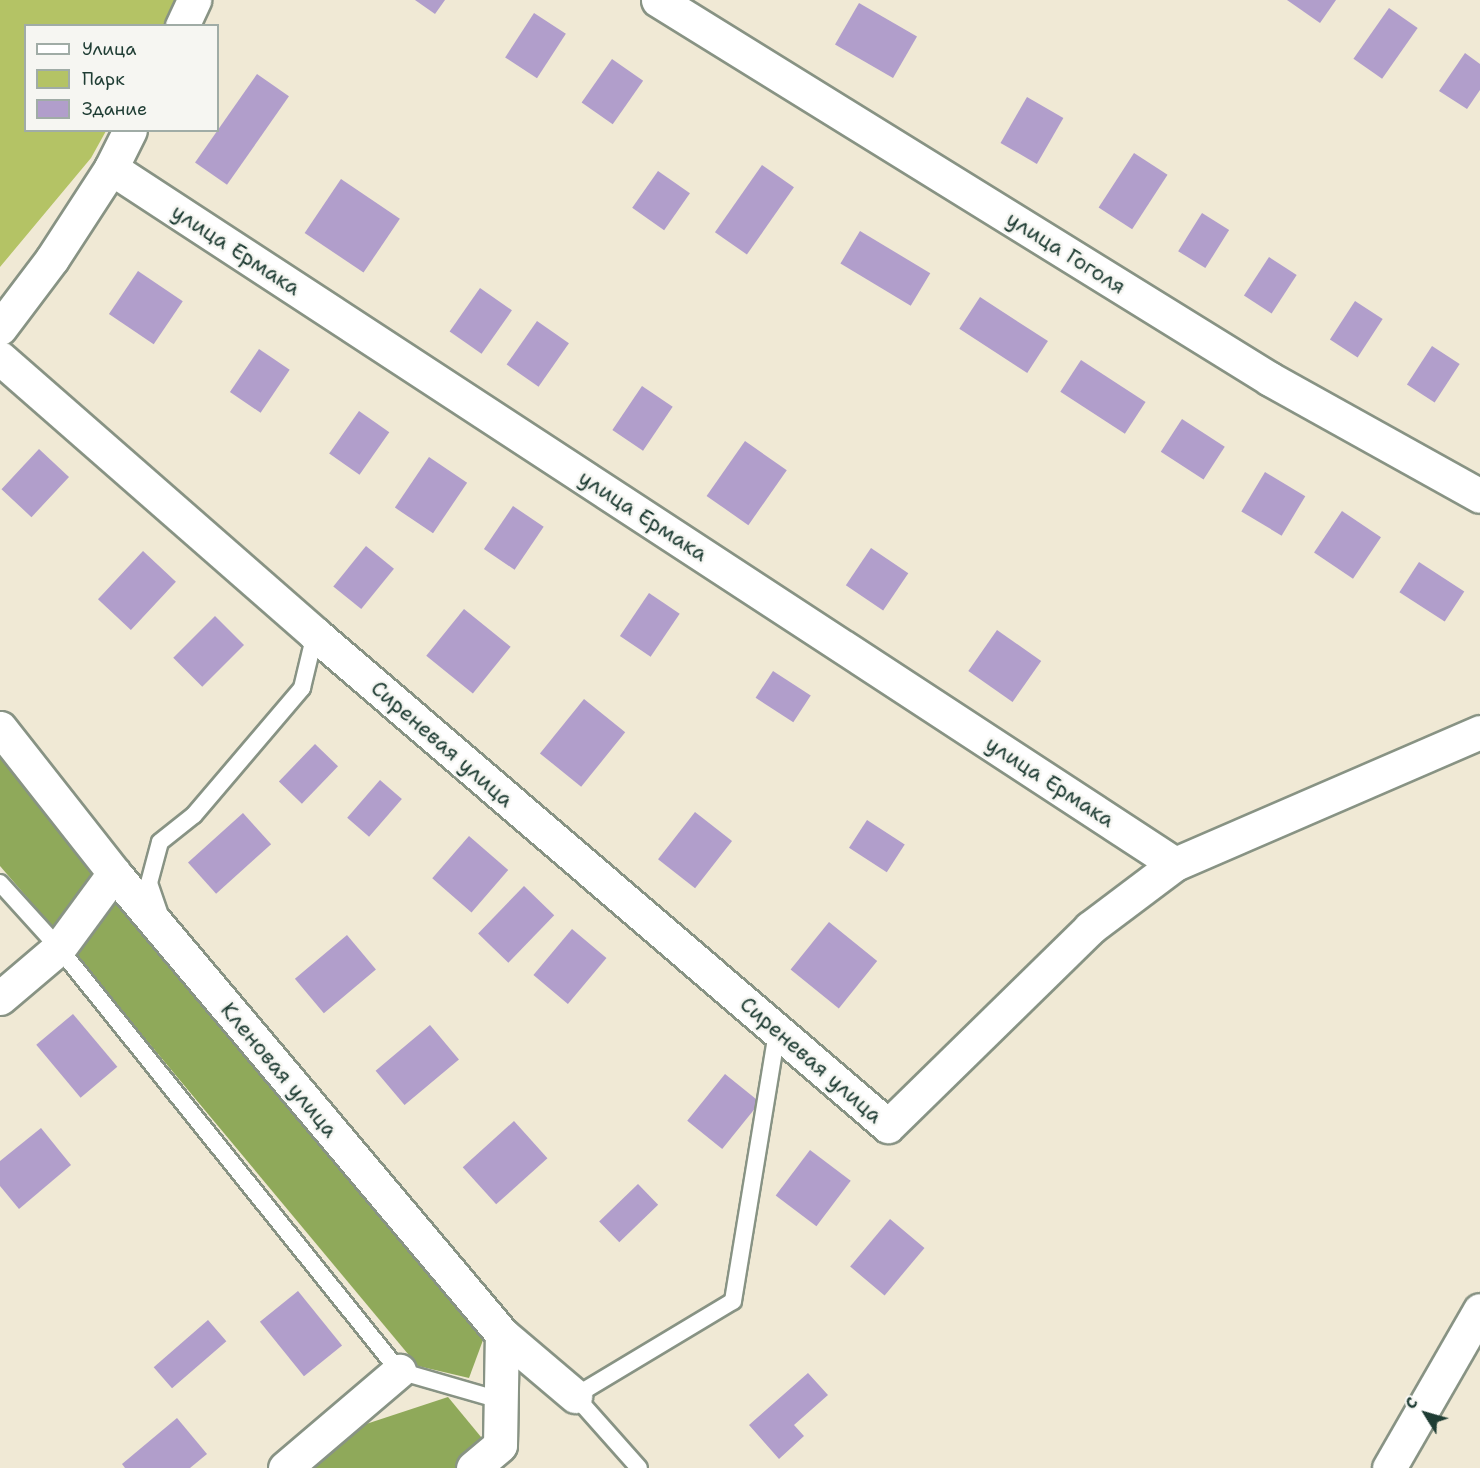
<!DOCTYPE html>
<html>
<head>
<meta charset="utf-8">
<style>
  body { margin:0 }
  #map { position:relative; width:1480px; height:1468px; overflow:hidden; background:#f0e9d5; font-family:"Shantell Sans",sans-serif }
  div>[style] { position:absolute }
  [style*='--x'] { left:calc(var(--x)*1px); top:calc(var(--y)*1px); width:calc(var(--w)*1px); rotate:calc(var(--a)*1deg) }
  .green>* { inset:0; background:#b4c365 }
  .forest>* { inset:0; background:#8fa95a }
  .building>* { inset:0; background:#b19ecb; transform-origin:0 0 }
  .roads { filter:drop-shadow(2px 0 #889384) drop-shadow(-2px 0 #889384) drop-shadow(0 2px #889384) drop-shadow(0 -2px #889384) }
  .service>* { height:16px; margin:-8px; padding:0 8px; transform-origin:8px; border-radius:8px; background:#fff }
  .minor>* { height:33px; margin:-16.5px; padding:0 16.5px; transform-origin:16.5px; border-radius:16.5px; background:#fff }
  .tertiary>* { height:33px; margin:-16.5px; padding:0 16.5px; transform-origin:16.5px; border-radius:16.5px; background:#fff }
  span { translate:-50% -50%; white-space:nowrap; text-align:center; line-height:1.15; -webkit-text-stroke:5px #f6f6f2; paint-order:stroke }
  .street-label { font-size:21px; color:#1f3d34 }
  .legend { position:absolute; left:24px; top:24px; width:195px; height:108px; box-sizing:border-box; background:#f6f6f2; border:2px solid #a0aca6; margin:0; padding:8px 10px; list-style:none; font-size:18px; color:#1f3d34 }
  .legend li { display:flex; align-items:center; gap:12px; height:30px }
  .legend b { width:30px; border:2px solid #a0aca6 }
  .north { position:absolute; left:1396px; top:1384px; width:60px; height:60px; -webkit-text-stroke:4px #f6f6f2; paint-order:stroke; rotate:307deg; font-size:16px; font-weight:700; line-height:24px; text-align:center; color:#1f3d34 }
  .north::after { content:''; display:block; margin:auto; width:21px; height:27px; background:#1f3d34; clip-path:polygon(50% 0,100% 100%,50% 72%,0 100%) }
</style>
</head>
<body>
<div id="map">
  <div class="green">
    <div style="clip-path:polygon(0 0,177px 0,164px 25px,26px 26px,26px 130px,106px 131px,91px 158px,0 267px)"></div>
  </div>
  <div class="forest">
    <div style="clip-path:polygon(0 749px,100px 868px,56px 931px,0 866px)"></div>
    <div style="clip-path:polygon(114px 884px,486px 1332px,469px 1378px,418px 1366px,68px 946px)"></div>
    <div style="clip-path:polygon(448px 1397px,486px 1443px,456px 1468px,309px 1468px,357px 1427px)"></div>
  </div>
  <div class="building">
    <div style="clip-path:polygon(415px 0,445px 0,435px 14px)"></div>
    <div style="clip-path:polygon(1287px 0,1336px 0,1320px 23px)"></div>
    <div style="left:859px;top:3px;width:67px;height:48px;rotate:30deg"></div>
    <div style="left:1389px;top:8px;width:35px;height:62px;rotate:35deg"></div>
    <div style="left:534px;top:13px;width:38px;height:53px;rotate:33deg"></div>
    <div style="clip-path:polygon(1465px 53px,1480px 64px,1480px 90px,1467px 109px,1439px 91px)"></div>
    <div style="left:612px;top:59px;width:38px;height:53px;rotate:35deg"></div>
    <div style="left:257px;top:74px;width:39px;height:108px;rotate:35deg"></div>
    <div style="left:1027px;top:97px;width:42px;height:53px;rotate:30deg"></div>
    <div style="left:1134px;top:153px;width:40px;height:65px;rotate:33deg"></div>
    <div style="left:762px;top:165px;width:39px;height:82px;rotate:35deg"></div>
    <div style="left:658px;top:171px;width:39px;height:45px;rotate:35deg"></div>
    <div style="left:341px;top:179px;width:71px;height:65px;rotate:34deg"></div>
    <div style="left:1202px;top:213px;width:32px;height:45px;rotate:32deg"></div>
    <div style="left:860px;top:231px;width:82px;height:38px;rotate:31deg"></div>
    <div style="left:1269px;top:257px;width:33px;height:46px;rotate:33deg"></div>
    <div style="left:138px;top:271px;width:54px;height:52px;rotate:34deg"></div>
    <div style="left:480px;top:288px;width:39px;height:53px;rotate:35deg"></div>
    <div style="left:980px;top:297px;width:81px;height:38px;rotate:33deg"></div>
    <div style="left:1355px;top:301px;width:33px;height:46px;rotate:33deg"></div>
    <div style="left:537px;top:321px;width:39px;height:53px;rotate:35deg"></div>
    <div style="left:1432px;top:346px;width:33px;height:46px;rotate:33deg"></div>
    <div style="left:259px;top:349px;width:37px;height:52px;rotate:34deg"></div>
    <div style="left:1081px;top:360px;width:77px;height:38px;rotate:33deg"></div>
    <div style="left:642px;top:386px;width:37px;height:53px;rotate:34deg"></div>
    <div style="left:359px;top:411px;width:37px;height:52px;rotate:35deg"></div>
    <div style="left:1182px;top:419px;width:51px;height:39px;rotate:33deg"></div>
    <div style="left:745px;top:441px;width:51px;height:67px;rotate:35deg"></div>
    <div style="left:39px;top:449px;width:41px;height:55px;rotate:43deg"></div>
    <div style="left:429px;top:457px;width:46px;height:61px;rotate:34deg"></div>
    <div style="left:1265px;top:472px;width:47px;height:46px;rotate:31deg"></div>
    <div style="left:513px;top:506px;width:37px;height:52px;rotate:34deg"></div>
    <div style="left:1342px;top:511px;width:47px;height:50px;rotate:34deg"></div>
    <div style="left:366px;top:546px;width:36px;height:52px;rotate:39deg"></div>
    <div style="left:871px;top:548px;width:45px;height:45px;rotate:34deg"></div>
    <div style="left:143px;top:551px;width:45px;height:66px;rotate:43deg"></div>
    <div style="left:1419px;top:562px;width:54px;height:36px;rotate:33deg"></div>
    <div style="left:649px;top:593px;width:37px;height:52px;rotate:34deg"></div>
    <div style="left:464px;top:609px;width:60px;height:60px;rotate:39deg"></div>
    <div style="left:215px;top:616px;width:41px;height:59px;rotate:45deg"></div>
    <div style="left:997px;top:630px;width:54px;height:50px;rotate:35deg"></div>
    <div style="left:773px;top:671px;width:45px;height:32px;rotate:33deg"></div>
    <div style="left:584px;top:699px;width:53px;height:70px;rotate:39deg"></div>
    <div style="left:315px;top:744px;width:32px;height:52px;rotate:44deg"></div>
    <div style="left:380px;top:780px;width:29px;height:50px;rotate:41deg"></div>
    <div style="left:695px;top:812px;width:47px;height:60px;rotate:38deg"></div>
    <div style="left:243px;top:813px;width:42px;height:74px;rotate:48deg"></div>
    <div style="left:867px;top:820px;width:45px;height:33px;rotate:33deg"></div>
    <div style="left:469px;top:836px;width:52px;height:56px;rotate:41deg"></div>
    <div style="left:524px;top:886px;width:42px;height:66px;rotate:44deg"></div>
    <div style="left:829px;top:922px;width:62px;height:61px;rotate:39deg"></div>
    <div style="left:572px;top:929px;width:45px;height:60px;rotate:40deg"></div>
    <div style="left:347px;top:935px;width:45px;height:68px;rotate:50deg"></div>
    <div style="left:73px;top:1014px;width:69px;height:48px;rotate:50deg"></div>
    <div style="left:430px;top:1025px;width:45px;height:71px;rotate:50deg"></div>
    <div style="left:725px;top:1074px;width:45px;height:60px;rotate:39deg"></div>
    <div style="left:514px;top:1121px;width:50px;height:69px;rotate:48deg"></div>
    <div style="clip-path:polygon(41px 1128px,71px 1165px,19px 1209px,0 1186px,0 1161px)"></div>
    <div style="left:810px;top:1150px;width:51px;height:57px;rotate:37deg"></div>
    <div style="left:638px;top:1184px;width:29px;height:54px;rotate:46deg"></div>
    <div style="left:890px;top:1219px;width:45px;height:62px;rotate:40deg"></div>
    <div style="left:298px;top:1291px;width:70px;height:49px;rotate:51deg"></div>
    <div style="left:208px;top:1320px;width:28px;height:72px;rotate:49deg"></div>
    <div style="clip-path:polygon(808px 1373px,828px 1395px,794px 1425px,804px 1436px,779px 1459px,749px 1425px)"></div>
    <div style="clip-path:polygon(177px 1418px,207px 1454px,190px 1468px,125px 1468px,122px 1464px)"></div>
  </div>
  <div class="roads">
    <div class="service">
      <div style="--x:0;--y:883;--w:88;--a:47.8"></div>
      <div style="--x:59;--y:948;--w:543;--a:51.21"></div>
      <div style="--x:399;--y:1371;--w:108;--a:16.1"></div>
      <div style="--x:160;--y:915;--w:34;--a:-109"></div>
      <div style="--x:149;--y:883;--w:42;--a:-75"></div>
      <div style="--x:160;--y:842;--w:43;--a:-38.5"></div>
      <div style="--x:194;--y:815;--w:167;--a:-49.6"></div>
      <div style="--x:302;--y:688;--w:56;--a:-76.5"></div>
      <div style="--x:639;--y:1468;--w:96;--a:-131.6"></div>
      <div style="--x:575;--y:1396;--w:184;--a:-31"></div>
      <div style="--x:733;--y:1301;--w:274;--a:-80.7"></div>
    </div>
    <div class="minor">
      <div style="--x:658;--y:0;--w:720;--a:31.77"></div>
      <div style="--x:1270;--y:379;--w:240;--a:29.1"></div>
      <div style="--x:182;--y:26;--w:29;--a:-65"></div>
      <div style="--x:111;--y:168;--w:1271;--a:33.19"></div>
      <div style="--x:0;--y:328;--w:86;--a:-53"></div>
      <div style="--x:52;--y:259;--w:108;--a:-57"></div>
      <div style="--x:111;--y:168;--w:42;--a:-63.4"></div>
      <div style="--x:0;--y:358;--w:419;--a:41.2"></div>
      <div style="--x:315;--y:634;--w:755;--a:40.65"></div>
      <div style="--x:888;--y:1126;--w:283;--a:-44.4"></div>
      <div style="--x:1090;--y:928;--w:106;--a:-37"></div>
      <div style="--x:1175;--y:864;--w:332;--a:-23.4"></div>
      <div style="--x:0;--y:728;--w:184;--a:51.8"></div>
      <div style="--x:114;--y:873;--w:603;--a:49.91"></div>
      <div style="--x:502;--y:1334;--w:96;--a:40.3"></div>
      <div style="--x:0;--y:998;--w:77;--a:-40.3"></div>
      <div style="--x:59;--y:948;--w:93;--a:-53.7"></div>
      <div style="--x:285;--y:1468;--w:150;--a:-40.4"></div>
      <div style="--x:473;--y:1468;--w:35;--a:-40"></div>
      <div style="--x:500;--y:1445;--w:111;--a:-89"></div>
    </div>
    <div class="tertiary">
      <div style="--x:1389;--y:1468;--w:182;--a:-60.1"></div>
    </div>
  </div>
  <div class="street-label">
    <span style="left:236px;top:250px;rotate:33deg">улица Ермака</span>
    <span style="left:1066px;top:253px;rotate:32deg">улица Гоголя</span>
    <span style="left:643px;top:516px;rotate:33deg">улица Ермака</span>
    <span style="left:442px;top:744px;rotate:41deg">Сиреневая улица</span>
    <span style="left:1050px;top:782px;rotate:33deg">улица Ермака</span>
    <span style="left:811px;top:1060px;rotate:41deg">Сиреневая улица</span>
    <span style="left:279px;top:1070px;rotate:50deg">Кленовая улица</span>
  </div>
  <ul class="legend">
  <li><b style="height:8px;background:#fff"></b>Улица</li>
  <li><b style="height:16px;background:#b4c365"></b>Парк</li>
  <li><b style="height:16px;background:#b19ecb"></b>Здание</li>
  </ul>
  <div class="north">С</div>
</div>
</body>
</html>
